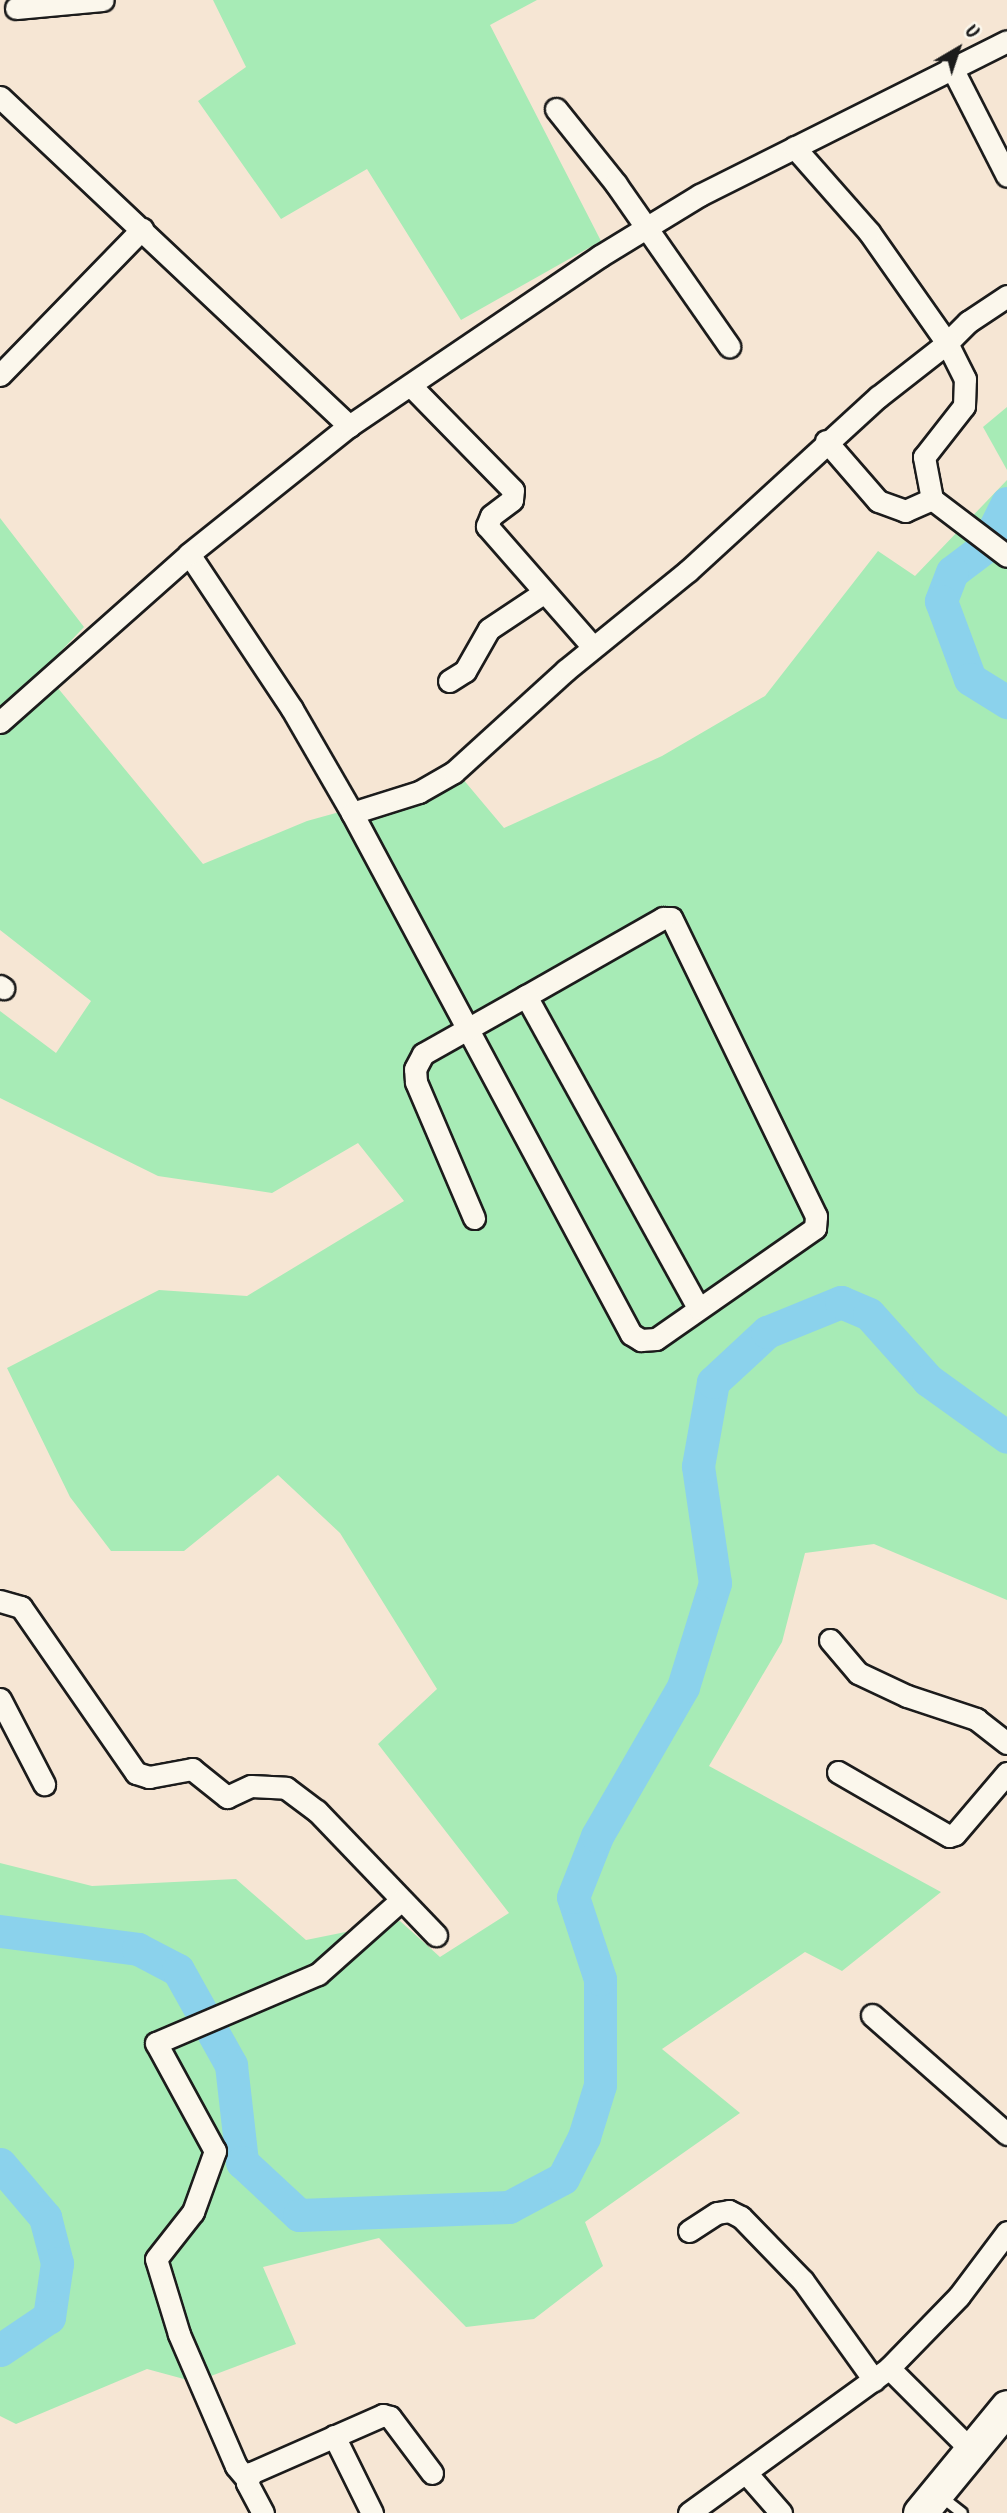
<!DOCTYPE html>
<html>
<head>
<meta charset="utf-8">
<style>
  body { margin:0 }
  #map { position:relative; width:1007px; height:2513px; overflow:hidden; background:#f6e6d4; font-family:Kalam,sans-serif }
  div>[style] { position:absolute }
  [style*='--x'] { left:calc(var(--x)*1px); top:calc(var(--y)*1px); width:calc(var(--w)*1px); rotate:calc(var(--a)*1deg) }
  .green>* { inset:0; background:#a7ebb6 }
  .river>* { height:33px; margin:-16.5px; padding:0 16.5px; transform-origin:16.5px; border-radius:16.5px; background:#8bd2ec }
  .roads { filter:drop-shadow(2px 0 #1c1c1c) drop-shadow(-2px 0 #1c1c1c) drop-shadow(0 2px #1c1c1c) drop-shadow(0 -2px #1c1c1c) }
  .lane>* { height:10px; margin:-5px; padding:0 5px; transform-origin:5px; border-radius:5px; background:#fbf7ec }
  .street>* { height:21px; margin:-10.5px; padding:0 10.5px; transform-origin:10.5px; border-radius:10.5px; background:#fbf7ec }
  .primary>* { height:33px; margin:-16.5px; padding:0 16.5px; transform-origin:16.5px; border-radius:16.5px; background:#fbf7ec }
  span { translate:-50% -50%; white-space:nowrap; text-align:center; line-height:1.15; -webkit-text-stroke:5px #fbf7ec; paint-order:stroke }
  .north { position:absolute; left:923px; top:14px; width:70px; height:70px; -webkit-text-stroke:5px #fbf7ec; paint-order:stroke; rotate:39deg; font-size:19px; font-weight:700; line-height:28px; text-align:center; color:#1c1c1c }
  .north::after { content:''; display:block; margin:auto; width:24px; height:32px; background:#1c1c1c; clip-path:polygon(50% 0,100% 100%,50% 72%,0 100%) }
</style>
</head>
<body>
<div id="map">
  <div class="green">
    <div style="clip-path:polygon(213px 0,537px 0,490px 25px,601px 241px,461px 320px,367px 169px,281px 219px,198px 101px,246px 67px)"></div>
    <div style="clip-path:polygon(1007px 407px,1007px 470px,983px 427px)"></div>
    <div style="clip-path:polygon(1007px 480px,1007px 1600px,874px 1544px,805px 1553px,782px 1642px,709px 1766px,941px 1892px,842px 1971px,805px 1952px,662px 2049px,740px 2113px,585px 2222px,603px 2266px,534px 2319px,466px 2327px,379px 2238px,263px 2267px,296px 2344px,195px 2382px,147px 2369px,16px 2424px,0 2416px,0 1863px,92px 1886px,236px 1879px,306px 1940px,400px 1921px,440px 1957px,509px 1913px,378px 1744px,437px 1689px,340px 1533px,278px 1475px,184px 1551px,111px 1551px,70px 1497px,7px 1368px,159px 1290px,247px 1296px,404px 1201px,358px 1143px,272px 1193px,158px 1176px,0 1098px,0 1011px,56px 1053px,91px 1001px,0 930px,0 518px,84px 627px,43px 670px,203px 864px,307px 821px,462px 778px,504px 828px,662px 756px,765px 696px,878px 551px,915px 576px)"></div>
  </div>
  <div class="river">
    <div style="--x:1007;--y:503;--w:49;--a:116.6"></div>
    <div style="--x:985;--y:547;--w:41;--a:142.9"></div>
    <div style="--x:952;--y:572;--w:31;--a:111"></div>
    <div style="--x:941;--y:601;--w:83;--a:69.6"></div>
    <div style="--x:970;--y:679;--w:44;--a:31.9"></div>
    <div style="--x:0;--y:1931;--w:139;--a:7.4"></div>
    <div style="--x:138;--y:1949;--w:45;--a:27.7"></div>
    <div style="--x:178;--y:1970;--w:109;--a:60.8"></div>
    <div style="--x:231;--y:2065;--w:98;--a:83.5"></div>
    <div style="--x:242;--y:2162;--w:78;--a:42.9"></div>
    <div style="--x:299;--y:2215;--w:210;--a:-2.2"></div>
    <div style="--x:509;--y:2207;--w:61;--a:-28.2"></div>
    <div style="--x:563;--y:2178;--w:46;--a:-62.9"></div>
    <div style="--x:584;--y:2137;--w:54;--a:-72.9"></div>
    <div style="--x:600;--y:2085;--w:106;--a:-90"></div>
    <div style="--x:600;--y:1979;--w:86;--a:-108.2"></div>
    <div style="--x:573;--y:1897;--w:66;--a:-68.5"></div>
    <div style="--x:597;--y:1836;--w:172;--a:-60"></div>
    <div style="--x:683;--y:1687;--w:109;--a:-72.9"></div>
    <div style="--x:715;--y:1583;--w:118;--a:-98.3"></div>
    <div style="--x:698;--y:1466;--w:85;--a:-79.9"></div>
    <div style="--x:713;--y:1382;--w:74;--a:-42.8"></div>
    <div style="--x:767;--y:1332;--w:80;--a:-22.1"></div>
    <div style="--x:841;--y:1302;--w:30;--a:23"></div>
    <div style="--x:869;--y:1314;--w:89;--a:48.2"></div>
    <div style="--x:928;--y:1380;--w:97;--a:35.8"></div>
    <div style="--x:0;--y:2164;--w:70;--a:49.7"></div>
    <div style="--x:45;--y:2217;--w:48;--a:75.4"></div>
    <div style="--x:57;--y:2263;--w:55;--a:98.4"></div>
    <div style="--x:49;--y:2317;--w:59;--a:146"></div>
  </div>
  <div class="roads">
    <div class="lane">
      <div style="--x:939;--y:2495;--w:29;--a:38"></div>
    </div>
    <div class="street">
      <div style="--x:16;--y:8;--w:87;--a:-5.3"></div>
      <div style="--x:951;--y:66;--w:123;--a:63"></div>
      <div style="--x:0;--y:97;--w:480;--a:43.3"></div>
      <div style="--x:556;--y:109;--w:96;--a:51.3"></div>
      <div style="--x:616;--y:184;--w:198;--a:55.1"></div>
      <div style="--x:0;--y:375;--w:204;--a:-45.8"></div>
      <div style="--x:412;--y:387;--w:144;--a:45.6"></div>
      <div style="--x:513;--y:490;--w:10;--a:96"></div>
      <div style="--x:512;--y:500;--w:26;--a:143"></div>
      <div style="--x:491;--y:516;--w:11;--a:112"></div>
      <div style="--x:487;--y:526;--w:161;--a:48.8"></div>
      <div style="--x:826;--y:441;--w:79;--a:49.1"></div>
      <div style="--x:878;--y:501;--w:29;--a:20"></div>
      <div style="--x:905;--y:511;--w:30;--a:-24"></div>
      <div style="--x:932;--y:499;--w:94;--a:37.2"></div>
      <div style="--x:932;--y:499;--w:43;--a:-100.8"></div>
      <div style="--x:924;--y:457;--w:65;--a:-51.9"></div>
      <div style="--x:964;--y:406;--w:27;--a:-88"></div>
      <div style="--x:965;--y:379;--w:40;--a:-116.6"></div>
      <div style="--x:947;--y:343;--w:30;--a:-45"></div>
      <div style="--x:968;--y:322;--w:47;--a:-33.7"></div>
      <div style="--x:189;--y:554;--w:186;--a:56.4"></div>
      <div style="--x:292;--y:709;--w:120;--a:60"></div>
      <div style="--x:352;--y:813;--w:591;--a:61.83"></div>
      <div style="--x:631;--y:1334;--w:12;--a:31"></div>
      <div style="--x:641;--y:1340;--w:15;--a:-4"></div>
      <div style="--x:656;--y:1339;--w:194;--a:-34.9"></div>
      <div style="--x:815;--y:1228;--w:12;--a:-85"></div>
      <div style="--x:816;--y:1216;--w:331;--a:-115.9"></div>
      <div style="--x:671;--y:918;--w:8;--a:180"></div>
      <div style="--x:663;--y:918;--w:158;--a:150.3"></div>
      <div style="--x:449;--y:681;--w:19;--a:-32"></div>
      <div style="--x:465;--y:671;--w:48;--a:-60.3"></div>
      <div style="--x:489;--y:629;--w:65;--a:-33.7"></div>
      <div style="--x:0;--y:722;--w:253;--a:-41.6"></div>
      <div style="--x:189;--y:554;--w:205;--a:-38.7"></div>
      <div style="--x:349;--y:426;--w:303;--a:-34.1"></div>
      <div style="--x:600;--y:256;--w:117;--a:-31.4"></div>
      <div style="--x:700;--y:195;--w:343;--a:-26.6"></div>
      <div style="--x:352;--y:813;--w:70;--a:-17.4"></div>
      <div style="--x:419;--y:792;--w:40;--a:-29.7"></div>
      <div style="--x:454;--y:772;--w:151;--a:-42.3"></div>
      <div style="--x:566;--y:670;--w:157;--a:-39.1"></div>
      <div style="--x:688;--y:571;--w:258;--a:-42.5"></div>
      <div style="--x:878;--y:397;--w:88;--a:-38"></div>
      <div style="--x:947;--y:343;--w:136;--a:-125.1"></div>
      <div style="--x:869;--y:232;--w:113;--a:-131.4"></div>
      <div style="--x:0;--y:986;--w:4;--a:34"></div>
      <div style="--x:474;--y:1218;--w:148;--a:-113.1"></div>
      <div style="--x:416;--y:1082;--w:13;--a:-94"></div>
      <div style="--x:415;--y:1069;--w:17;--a:-62"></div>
      <div style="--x:423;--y:1054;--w:118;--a:-29.4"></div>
      <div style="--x:526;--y:996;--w:356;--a:61.1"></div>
      <div style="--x:0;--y:1601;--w:22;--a:16"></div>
      <div style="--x:21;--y:1607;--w:202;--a:55.3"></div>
      <div style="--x:136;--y:1773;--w:14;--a:17"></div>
      <div style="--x:149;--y:1777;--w:44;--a:-10.5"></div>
      <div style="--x:192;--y:1769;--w:45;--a:38.7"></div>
      <div style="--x:227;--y:1797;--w:26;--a:-25"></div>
      <div style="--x:251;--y:1786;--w:35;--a:3"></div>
      <div style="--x:286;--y:1788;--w:39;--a:37"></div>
      <div style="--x:317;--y:1811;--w:172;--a:46.2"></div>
      <div style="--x:830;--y:1640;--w:43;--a:49.7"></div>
      <div style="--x:858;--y:1673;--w:54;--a:25.1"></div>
      <div style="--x:907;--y:1696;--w:73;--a:18.4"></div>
      <div style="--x:976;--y:1719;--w:39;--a:38"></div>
      <div style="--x:0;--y:1699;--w:96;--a:62.6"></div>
      <div style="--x:838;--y:1772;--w:128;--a:30"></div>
      <div style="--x:949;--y:1836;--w:6;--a:-18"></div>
      <div style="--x:955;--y:1834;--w:80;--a:-49.6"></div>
      <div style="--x:872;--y:2015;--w:180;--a:41.4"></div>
      <div style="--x:689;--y:2231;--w:33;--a:-33"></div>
      <div style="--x:717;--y:2213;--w:12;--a:-9"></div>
      <div style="--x:729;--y:2211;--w:13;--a:27"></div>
      <div style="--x:741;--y:2217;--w:89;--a:45.9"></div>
      <div style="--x:803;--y:2281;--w:122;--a:54.4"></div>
      <div style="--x:889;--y:2368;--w:116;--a:45"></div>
      <div style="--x:334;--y:2436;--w:86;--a:63.7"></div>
      <div style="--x:747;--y:2474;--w:52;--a:48.9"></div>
      <div style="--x:246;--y:2478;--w:16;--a:-130"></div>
      <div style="--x:236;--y:2466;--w:144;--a:-113.4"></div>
      <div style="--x:179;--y:2334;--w:78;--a:-107"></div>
      <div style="--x:156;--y:2259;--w:60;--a:-51.8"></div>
      <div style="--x:193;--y:2212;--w:65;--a:-70.2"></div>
      <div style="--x:215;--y:2151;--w:123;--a:-118.6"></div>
      <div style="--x:156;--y:2043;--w:176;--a:-23.1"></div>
      <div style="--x:318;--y:1974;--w:110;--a:-41.7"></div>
      <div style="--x:263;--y:2513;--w:34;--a:-118"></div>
      <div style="--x:247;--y:2483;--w:11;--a:-68"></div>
      <div style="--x:251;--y:2473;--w:144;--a:-23.7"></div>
      <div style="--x:383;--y:2415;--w:7;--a:16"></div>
      <div style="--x:390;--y:2417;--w:70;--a:53.1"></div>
      <div style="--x:689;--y:2513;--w:247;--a:-35.9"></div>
      <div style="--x:889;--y:2368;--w:100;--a:-45.8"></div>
      <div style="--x:959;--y:2296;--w:80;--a:-53.1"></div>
    </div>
    <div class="primary">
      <div style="--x:920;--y:2513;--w:137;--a:-50.6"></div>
    </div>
  </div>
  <div class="north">U</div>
</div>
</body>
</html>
